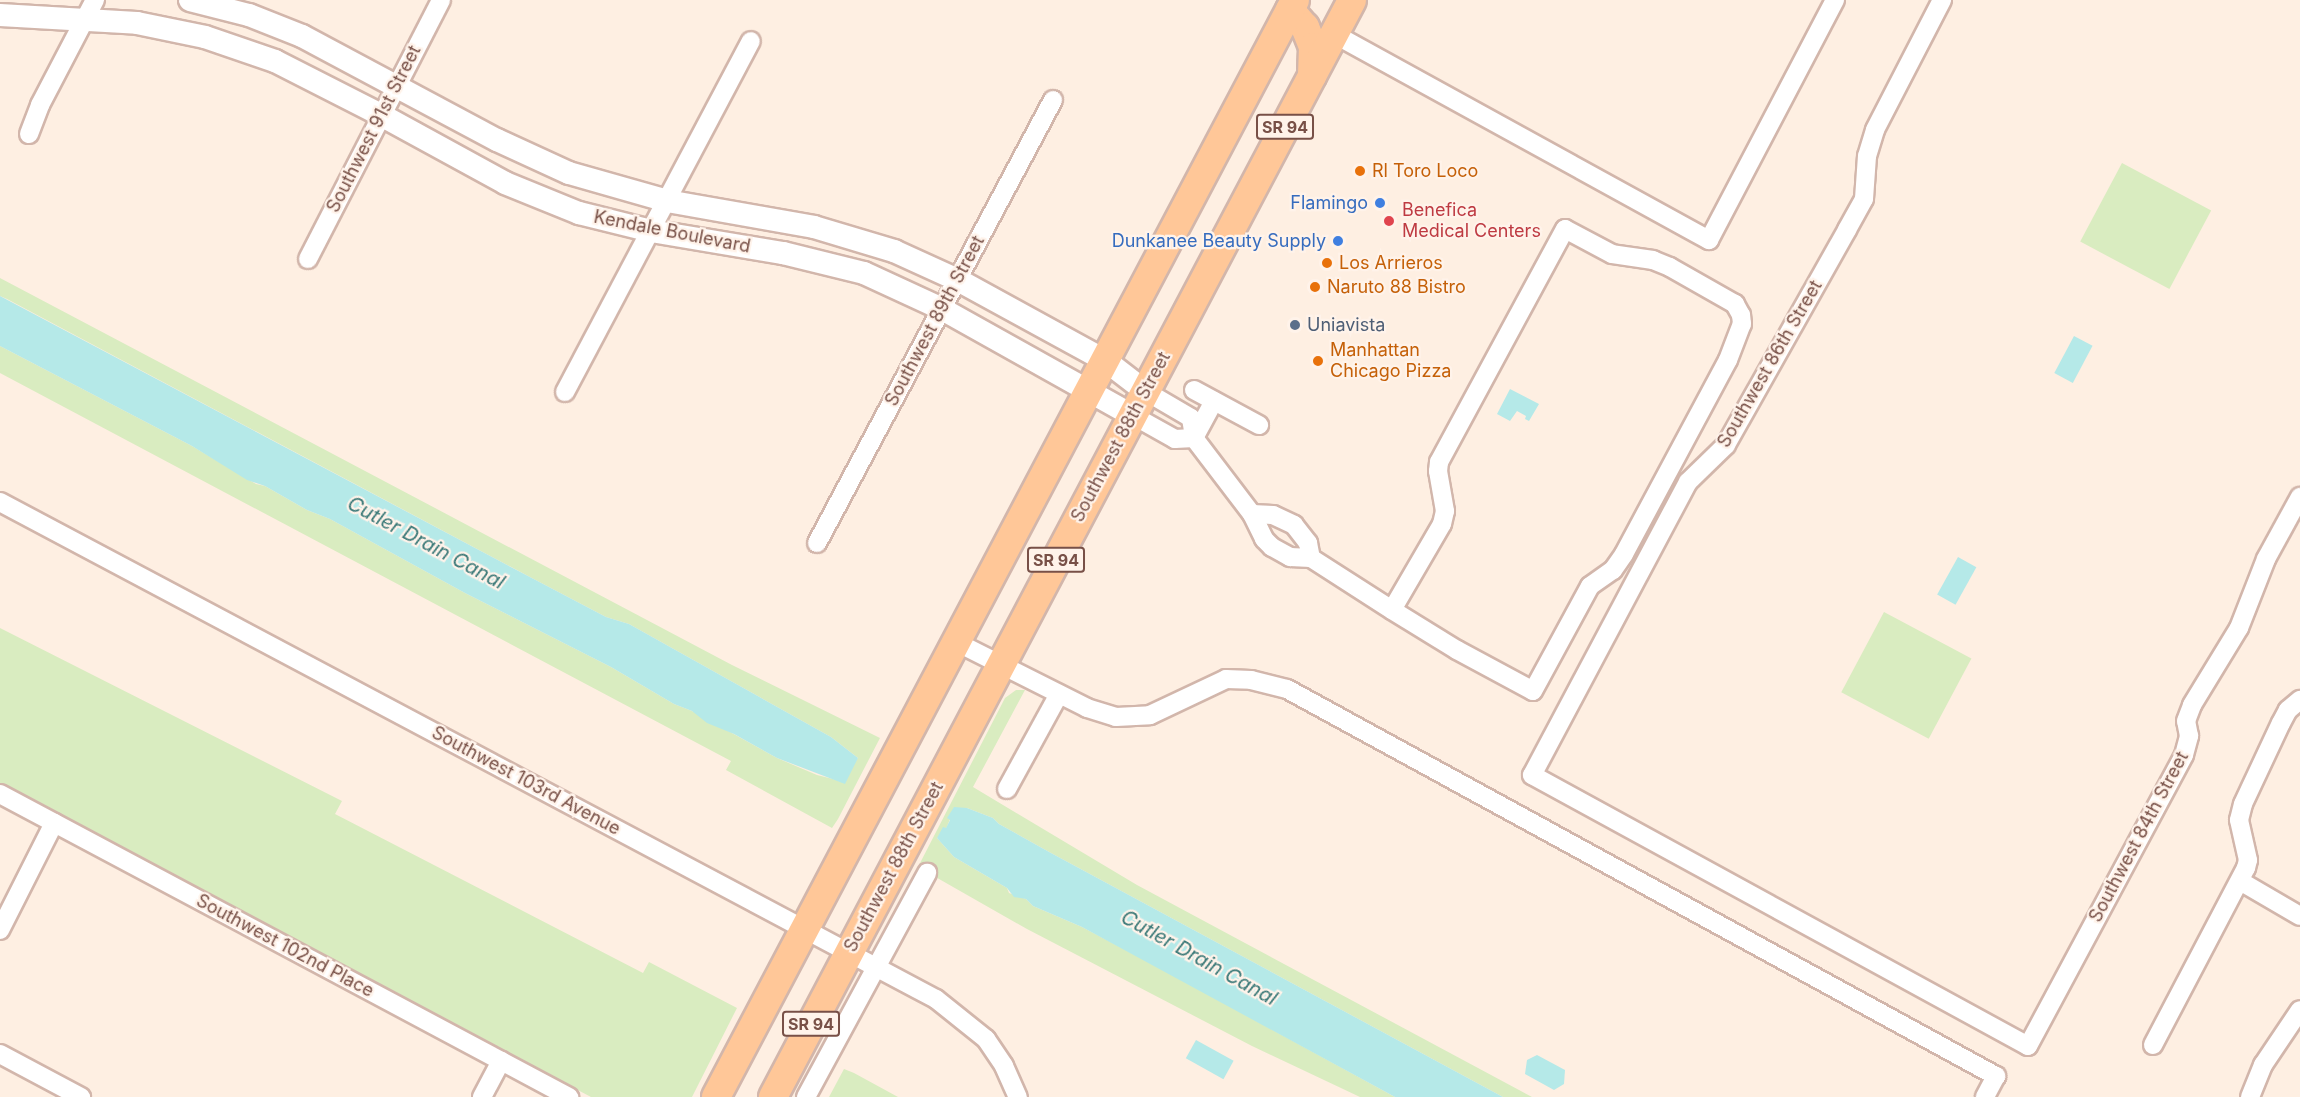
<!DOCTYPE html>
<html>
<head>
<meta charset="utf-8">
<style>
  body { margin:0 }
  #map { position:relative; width:2300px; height:1097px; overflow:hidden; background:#feefe2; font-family:Inter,sans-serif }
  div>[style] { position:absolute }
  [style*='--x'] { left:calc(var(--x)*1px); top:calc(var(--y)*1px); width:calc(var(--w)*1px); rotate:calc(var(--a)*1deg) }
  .green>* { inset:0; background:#d9ecc0; transform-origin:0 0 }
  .water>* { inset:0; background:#b5e9e8; transform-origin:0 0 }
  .roads { filter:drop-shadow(2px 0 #d2b6ab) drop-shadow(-2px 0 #d2b6ab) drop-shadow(0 2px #d2b6ab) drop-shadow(0 -2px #d2b6ab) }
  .minor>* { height:18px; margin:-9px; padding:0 9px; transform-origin:9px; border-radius:9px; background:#fff }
  .tertiary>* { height:22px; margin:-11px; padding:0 11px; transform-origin:11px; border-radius:11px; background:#fff }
  .primary>* { height:28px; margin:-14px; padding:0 14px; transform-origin:14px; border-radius:14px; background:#ffc798 }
  .dots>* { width:16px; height:16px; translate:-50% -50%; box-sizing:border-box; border:3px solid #fff3ea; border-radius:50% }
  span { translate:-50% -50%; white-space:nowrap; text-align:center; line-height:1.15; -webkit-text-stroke:4.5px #fff3ea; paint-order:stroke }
  .shield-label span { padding:2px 4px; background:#fff3ea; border:2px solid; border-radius:4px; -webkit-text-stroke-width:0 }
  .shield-label { font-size:16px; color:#785047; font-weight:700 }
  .street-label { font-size:18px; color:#785047 }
  .food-label { font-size:18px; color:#c56008 }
  .left { translate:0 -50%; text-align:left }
  .shop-label { font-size:18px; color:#366cbe }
  .right { translate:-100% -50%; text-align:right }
  .health-label { font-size:18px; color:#be3a42 }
  .service-label { font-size:18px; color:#4e5e75 }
  .water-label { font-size:20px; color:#377776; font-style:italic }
</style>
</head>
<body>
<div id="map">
  <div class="green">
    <div style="left:2122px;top:163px;width:101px;height:89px;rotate:28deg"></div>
    <div style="clip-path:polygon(0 278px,732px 665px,880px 738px,838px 819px,832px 828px,726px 770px,731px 761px,0 373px,0 346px,192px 446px,256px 484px,265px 486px,307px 510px,330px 519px,465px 593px,611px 667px,674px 704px,692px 711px,777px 758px,817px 775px,841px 781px,858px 758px,831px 737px,629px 624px,606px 617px,528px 576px,7px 299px,0 296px)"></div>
    <div style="left:1884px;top:612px;width:99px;height:91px;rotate:28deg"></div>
    <div style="clip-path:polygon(0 628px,342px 801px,335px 814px,643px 973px,649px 962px,737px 1008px,692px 1097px,591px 1097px,0 785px)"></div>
    <div style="clip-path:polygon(1016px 690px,1025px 690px,973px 787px,1137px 885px,1532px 1097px,1503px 1097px,1051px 853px,999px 824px,993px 818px,967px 808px,948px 818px,950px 819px,946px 829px,937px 838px,954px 857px,1007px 888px,1009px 893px,1026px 899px,1033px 906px,1082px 927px,1158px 967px,1395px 1097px,1360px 1097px,1252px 1046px,1027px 929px,918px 867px,1005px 698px)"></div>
    <div style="clip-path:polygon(844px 1069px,854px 1073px,898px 1097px,829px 1097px)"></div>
  </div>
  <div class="water">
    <div style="clip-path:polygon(0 296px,528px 576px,606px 617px,629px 624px,831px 737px,858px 758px,845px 784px,777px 758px,734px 734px,707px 723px,692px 711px,674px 704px,611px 667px,465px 593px,330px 519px,307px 510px,265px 486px,247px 480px,192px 446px,0 346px)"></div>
    <div style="left:2074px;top:336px;width:21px;height:42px;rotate:28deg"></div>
    <div style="clip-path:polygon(1510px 389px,1539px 404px,1529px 421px,1525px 419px,1526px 416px,1517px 411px,1510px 421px,1497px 414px)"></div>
    <div style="left:1958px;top:557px;width:21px;height:43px;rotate:29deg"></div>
    <div style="clip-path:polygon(954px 807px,967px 808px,993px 818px,999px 824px,1051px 853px,1503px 1097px,1395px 1097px,1082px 927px,1033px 906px,1026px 899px,1014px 897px,1007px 888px,954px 857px,937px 838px,943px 827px,946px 828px,950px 820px,947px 818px)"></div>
    <div style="left:1196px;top:1040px;width:43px;height:21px;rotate:29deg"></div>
    <div style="clip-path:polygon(1537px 1055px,1565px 1070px,1564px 1084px,1554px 1090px,1525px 1074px,1527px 1060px)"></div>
  </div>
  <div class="roads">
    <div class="minor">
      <div style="--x:1942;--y:0;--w:146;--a:117.3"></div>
      <div style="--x:1875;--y:130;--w:27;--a:107"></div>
      <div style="--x:1867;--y:156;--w:43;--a:94"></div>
      <div style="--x:1864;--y:199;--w:35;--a:119"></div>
      <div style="--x:1847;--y:230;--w:247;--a:119.4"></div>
      <div style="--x:1726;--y:445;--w:53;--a:135.8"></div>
      <div style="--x:1688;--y:482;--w:332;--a:118"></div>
      <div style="--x:1532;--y:775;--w:565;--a:28.65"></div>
      <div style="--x:2028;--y:1046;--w:330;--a:-61.8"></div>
      <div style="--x:2184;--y:755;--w:20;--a:-75"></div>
      <div style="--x:2189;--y:736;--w:15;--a:-101"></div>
      <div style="--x:2186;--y:721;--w:17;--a:-69"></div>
      <div style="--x:2192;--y:705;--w:90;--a:-58.6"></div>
      <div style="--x:2239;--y:628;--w:74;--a:-68.6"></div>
      <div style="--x:2266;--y:559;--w:71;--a:-61.3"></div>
      <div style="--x:1334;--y:34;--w:428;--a:28.8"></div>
      <div style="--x:1709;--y:240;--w:271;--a:-62.3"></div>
      <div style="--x:29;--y:134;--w:31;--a:-69"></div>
      <div style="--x:40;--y:105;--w:119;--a:-62.4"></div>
      <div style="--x:308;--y:259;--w:291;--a:-62.8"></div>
      <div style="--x:1194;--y:390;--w:74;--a:28.3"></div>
      <div style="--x:1145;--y:391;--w:53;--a:30.4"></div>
      <div style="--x:1191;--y:418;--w:20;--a:81"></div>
      <div style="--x:1194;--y:438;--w:96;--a:52.7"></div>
      <div style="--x:1252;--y:514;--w:28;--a:64"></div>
      <div style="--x:1264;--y:539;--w:11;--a:45"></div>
      <div style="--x:1272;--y:547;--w:21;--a:29"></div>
      <div style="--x:1290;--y:557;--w:21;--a:3"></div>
      <div style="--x:1311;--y:558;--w:96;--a:32.7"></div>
      <div style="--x:1392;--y:610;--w:76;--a:31.6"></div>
      <div style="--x:1457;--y:650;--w:86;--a:28.3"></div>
      <div style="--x:1533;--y:691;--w:119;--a:-61.5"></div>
      <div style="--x:1590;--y:586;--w:28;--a:-35"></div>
      <div style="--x:1613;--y:570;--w:19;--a:-55"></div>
      <div style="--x:1624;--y:554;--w:220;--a:-61.8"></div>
      <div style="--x:1728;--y:360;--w:39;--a:-69"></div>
      <div style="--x:1742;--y:324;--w:9;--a:-96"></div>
      <div style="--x:1741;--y:315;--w:13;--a:-119"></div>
      <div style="--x:1735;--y:304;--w:75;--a:-150.4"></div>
      <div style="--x:1670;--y:267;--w:18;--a:-158"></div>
      <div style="--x:1653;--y:260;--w:41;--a:-171.7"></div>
      <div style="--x:1612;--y:254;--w:53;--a:-152"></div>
      <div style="--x:1565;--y:229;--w:265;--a:118.4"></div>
      <div style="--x:1439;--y:462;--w:9;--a:96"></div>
      <div style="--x:1438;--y:471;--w:41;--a:80.1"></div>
      <div style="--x:1445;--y:511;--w:13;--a:103"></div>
      <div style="--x:1442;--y:524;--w:99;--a:120.2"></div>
      <div style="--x:565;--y:392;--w:397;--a:-62.1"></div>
      <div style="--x:1132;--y:415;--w:49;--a:29.2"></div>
      <div style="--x:1175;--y:439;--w:19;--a:-3"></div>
      <div style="--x:1194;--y:438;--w:42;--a:-61.6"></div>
      <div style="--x:0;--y:502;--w:1060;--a:27.97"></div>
      <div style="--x:936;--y:999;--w:64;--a:38.7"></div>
      <div style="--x:986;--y:1039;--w:32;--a:56"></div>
      <div style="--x:1004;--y:1066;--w:34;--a:66"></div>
      <div style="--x:1252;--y:514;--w:21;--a:3"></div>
      <div style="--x:1273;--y:515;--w:23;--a:25"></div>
      <div style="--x:1294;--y:525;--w:23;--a:52"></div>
      <div style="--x:1308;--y:543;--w:15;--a:79"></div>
      <div style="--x:817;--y:543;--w:502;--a:-61.95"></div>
      <div style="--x:956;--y:642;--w:147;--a:26.7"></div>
      <div style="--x:1087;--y:708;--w:30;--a:17"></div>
      <div style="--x:1116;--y:717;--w:34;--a:-3"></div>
      <div style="--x:1150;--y:715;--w:84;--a:-25.3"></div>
      <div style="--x:1226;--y:679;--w:25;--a:2"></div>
      <div style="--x:1251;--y:680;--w:37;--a:14"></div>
      <div style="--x:1287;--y:689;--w:808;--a:28.63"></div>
      <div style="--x:1996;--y:1076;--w:24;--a:118"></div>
      <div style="--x:1007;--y:789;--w:108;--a:-61.3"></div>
      <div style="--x:0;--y:794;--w:645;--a:28.04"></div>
      <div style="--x:2240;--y:881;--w:69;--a:30.3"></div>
      <div style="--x:0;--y:930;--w:120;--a:-63.2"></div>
      <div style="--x:2153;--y:1045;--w:200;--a:-62.3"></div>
      <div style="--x:2246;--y:868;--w:8;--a:-76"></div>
      <div style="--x:2248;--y:860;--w:41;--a:-102.7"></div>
      <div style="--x:2239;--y:820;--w:16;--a:-76"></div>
      <div style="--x:2243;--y:804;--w:89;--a:-64.9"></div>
      <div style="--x:2281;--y:723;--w:15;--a:-62"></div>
      <div style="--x:2288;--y:710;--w:16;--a:-40"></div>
      <div style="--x:0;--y:1054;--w:92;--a:28"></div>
      <div style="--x:482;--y:1097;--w:41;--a:-62.2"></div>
      <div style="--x:806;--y:1097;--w:255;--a:-61.6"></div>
      <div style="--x:2250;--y:1097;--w:35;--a:-68"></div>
      <div style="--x:2263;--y:1065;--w:66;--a:-56.1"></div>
    </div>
    <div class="tertiary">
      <div style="--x:190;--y:0;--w:61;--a:14.3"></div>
      <div style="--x:249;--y:15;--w:57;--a:21.6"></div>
      <div style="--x:302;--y:36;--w:221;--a:28.1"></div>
      <div style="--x:497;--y:140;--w:79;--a:24.6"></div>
      <div style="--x:569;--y:173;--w:102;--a:15.9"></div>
      <div style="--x:667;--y:201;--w:149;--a:10"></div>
      <div style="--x:814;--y:227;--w:84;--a:16.7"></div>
      <div style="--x:894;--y:251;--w:70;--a:24.4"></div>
      <div style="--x:958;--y:280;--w:169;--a:28.7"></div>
      <div style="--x:1106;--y:361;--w:49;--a:37.6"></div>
      <div style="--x:0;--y:15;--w:137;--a:3.3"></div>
      <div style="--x:137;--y:23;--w:69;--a:11.6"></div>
      <div style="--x:205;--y:37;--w:74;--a:18.9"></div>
      <div style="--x:275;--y:61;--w:119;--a:27"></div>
      <div style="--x:381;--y:115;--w:141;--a:28.7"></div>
      <div style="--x:505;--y:183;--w:80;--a:22.1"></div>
      <div style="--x:579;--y:213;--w:74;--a:14"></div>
      <div style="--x:651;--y:231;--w:134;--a:9.5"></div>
      <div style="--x:783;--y:253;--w:83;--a:13.9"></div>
      <div style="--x:864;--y:273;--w:86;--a:24.8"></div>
      <div style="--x:942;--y:309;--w:218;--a:29.2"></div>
    </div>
    <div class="primary">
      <div style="--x:1290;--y:10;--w:23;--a:49"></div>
      <div style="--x:1305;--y:27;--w:22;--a:68"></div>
      <div style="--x:1313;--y:47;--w:29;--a:92"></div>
      <div style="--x:716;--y:1097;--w:1240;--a:-62.17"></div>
      <div style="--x:773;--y:1097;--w:1240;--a:-62.17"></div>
    </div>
  </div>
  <div class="dots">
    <div style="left:1360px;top:171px;background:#e8710a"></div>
    <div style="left:1380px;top:203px;background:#3f7fe0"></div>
    <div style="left:1389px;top:221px;background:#e0444e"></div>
    <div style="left:1338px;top:241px;background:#3f7fe0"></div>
    <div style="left:1327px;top:263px;background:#e8710a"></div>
    <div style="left:1315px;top:287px;background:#e8710a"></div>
    <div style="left:1295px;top:325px;background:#5c6f8a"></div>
    <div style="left:1318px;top:361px;background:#e8710a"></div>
  </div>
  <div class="shield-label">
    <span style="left:1285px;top:127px">SR 94</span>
    <span style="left:1056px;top:560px">SR 94</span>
    <span style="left:811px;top:1024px">SR 94</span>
  </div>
  <div class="street-label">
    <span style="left:374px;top:129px;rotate:-63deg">Southwest 91st Street</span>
    <span style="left:672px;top:232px;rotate:11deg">Kendale Boulevard</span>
    <span style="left:935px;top:321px;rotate:-62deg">Southwest 89th Street</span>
    <span style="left:1770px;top:364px;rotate:-60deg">Southwest 86th Street</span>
    <span style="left:1121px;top:437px;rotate:-62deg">Southwest 88th Street</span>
    <span style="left:526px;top:781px;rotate:28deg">Southwest 103rd Avenue</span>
    <span style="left:2139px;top:837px;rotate:-62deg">Southwest 84th Street</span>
    <span style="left:894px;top:867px;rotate:-62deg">Southwest 88th Street</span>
    <span style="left:285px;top:946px;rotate:28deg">Southwest 102nd Place</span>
  </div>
  <div class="food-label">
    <span class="left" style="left:1372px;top:171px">Rl Toro Loco</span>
    <span class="left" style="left:1339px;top:263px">Los Arrieros</span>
    <span class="left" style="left:1327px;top:287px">Naruto 88 Bistro</span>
    <span class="left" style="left:1330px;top:361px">Manhattan<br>Chicago Pizza</span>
  </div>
  <div class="shop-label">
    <span class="right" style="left:1368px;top:203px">Flamingo</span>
    <span class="right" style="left:1326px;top:241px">Dunkanee Beauty Supply</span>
  </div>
  <div class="health-label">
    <span class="left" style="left:1402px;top:221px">Benefica<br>Medical Centers</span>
  </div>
  <div class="service-label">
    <span class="left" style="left:1307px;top:325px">Uniavista</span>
  </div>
  <div class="water-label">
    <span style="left:426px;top:543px;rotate:28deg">Cutler Drain Canal</span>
    <span style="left:1199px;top:958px;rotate:29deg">Cutler Drain Canal</span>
  </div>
</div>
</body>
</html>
